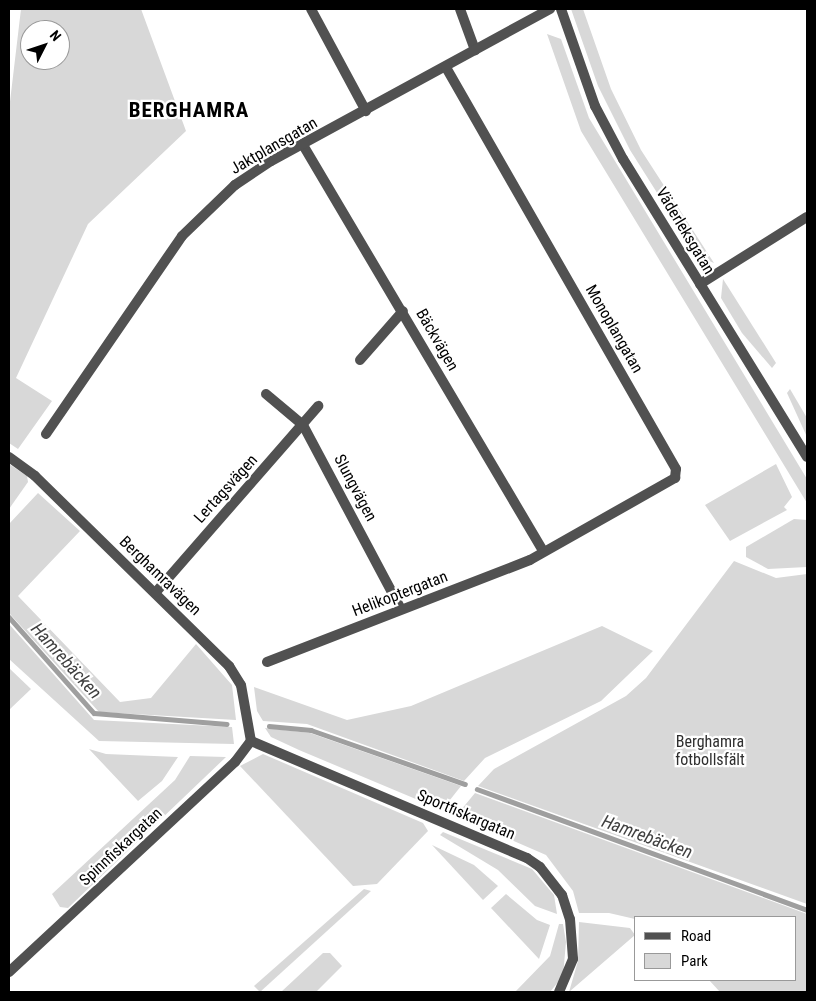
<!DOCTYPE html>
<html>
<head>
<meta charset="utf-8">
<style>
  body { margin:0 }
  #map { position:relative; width:816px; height:1001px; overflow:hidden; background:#fff; font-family:"Roboto Condensed",sans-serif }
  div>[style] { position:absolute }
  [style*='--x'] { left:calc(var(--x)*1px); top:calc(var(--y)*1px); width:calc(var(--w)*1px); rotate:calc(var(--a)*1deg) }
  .green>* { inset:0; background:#d8d8d8 }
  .stream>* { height:4.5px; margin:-2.25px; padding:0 2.25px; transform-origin:2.25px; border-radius:2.25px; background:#9f9f9f }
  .minor>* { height:10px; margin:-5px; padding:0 5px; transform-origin:5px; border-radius:5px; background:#515151 }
  .tertiary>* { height:10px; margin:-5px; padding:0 5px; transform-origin:5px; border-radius:5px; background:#515151 }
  span { translate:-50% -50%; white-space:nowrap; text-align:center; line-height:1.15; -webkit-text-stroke:4.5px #fff; paint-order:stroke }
  .street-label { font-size:16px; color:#000 }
  .park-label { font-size:16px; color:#2f2f2f }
  .water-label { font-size:18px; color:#404040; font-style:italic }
  .district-label { font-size:21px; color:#000; font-weight:700; letter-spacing:1px }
  .frame { position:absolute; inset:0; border:10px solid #000; pointer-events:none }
  .legend { position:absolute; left:634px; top:916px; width:162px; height:65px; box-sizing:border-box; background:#fff; border:1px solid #999; margin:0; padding:6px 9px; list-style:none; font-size:15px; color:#000 }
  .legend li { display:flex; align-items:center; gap:10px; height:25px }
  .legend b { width:25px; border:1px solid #999 }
  .north { position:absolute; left:20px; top:20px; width:50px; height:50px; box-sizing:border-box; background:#fff; border:1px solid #999; border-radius:50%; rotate:49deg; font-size:14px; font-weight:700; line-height:20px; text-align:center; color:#000 }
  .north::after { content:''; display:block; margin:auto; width:18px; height:22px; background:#000; clip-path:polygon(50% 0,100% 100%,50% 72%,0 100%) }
</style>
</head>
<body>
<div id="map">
  <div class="green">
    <div style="clip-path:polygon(evenodd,21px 9px,141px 9px,186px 131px,88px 224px,16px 378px,52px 401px,18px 449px,9px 443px,9px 110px,21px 9px,30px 30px,60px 30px,60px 60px,30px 60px,30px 30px)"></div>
    <div style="clip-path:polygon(571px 9px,583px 9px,611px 89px,641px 150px,714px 263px,697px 256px,630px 150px,598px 86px)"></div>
    <div style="clip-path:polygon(547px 34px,561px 39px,589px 118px,807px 479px,807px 503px,581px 131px)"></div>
    <div style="clip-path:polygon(723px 279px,776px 363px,772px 368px,742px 333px,721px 298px)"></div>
    <div style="clip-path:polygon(790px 389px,807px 418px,807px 437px,787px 393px)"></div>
    <div style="clip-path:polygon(9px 464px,27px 476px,28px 482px,9px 509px)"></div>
    <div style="clip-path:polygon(776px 464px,792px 497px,784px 507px,787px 510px,730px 541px,705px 505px)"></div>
    <div style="clip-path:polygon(38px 493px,80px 531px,18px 596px,120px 702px,151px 698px,196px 644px,232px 685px,236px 720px,99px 712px,9px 613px,9px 524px)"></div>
    <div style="clip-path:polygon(794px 519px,807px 520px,807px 567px,768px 569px,746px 557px,746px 547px)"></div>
    <div style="clip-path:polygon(734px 561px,776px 578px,807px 574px,807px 904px,478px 786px,494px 769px,626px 696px,646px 678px)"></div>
    <div style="clip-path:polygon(9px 624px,94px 720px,232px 727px,234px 744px,99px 741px,9px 659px)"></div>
    <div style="clip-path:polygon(602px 626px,653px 651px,601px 701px,485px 758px,464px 781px,307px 724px,263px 721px,257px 711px,254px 687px,347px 720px,411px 706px)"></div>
    <div style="clip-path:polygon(9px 668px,31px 689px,9px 710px)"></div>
    <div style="clip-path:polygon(265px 728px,310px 733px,461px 786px,442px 810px,299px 750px,271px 737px)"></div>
    <div style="clip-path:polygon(89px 749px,106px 754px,178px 757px,162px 781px,138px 801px)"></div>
    <div style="clip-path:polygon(263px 754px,423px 823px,428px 831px,377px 884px,353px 886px,240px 766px)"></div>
    <div style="clip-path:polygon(190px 756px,226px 757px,68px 908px,60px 907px,52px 894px,175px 780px)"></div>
    <div style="clip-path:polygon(475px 793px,807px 914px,807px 991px,720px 992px,709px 980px,795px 980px,795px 917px,635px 919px,609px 913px,579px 913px,573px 891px,546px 855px,456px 816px)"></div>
    <div style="clip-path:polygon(443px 832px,532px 869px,554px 895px,557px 914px,535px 906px,498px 870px,440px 835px)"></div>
    <div style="clip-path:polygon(432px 845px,474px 865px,498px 886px,483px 900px)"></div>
    <div style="clip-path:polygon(364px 889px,371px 891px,260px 992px,254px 986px)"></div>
    <div style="clip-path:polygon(506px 894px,537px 920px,550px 925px,539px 959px,491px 908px)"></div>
    <div style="clip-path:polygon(579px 922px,630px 928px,635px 935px,569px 992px,578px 961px)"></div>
    <div style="clip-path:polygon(559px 924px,563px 924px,566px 942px,563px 976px,550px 992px,515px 992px,550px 956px)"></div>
    <div style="clip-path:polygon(323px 953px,330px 953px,342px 966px,316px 992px,281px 992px)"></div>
  </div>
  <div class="stream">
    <div style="--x:9;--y:617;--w:128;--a:48.5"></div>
    <div style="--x:94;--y:713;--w:133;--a:4.7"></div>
    <div style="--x:269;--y:726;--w:42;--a:5.4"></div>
    <div style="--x:311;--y:730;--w:163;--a:19.3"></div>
    <div style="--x:477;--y:789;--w:351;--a:20.1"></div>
  </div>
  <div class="minor">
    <div style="--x:311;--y:9;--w:116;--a:61.7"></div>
    <div style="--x:460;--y:9;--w:44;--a:69.9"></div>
    <div style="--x:303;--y:145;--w:472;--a:59.4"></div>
    <div style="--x:700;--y:284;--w:126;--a:-32.1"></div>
    <div style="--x:360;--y:360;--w:65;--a:-48.7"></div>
    <div style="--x:266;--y:394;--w:48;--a:40"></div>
    <div style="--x:303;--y:425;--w:208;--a:62"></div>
    <div style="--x:46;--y:434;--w:240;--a:-55.5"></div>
    <div style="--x:182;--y:236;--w:74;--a:-43.9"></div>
    <div style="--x:235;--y:185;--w:43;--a:-33.7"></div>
    <div style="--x:271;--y:161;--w:318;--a:-28.6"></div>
    <div style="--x:9;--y:457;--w:32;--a:36"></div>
    <div style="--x:35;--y:476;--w:272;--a:44.4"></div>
    <div style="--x:229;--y:666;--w:22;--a:58"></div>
    <div style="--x:241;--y:685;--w:57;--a:79.9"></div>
    <div style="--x:156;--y:592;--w:247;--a:-48.9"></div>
    <div style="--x:267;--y:662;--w:282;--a:-21.2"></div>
    <div style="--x:530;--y:560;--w:167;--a:-29.5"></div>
    <div style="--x:675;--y:478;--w:9;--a:-84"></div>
    <div style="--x:676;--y:469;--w:463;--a:-119.8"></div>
    <div style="--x:251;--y:741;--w:300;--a:23"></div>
    <div style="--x:527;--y:858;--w:16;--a:35"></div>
    <div style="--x:540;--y:867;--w:36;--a:52"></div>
    <div style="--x:562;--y:895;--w:25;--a:72"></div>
    <div style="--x:570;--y:919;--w:40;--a:85.7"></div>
    <div style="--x:573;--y:959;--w:36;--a:113"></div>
    <div style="--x:9;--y:972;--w:309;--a:-42.9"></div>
    <div style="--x:235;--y:762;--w:26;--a:-53"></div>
  </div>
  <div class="tertiary">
    <div style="--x:561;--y:9;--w:103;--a:70.7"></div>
    <div style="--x:595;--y:106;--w:60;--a:62.2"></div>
    <div style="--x:623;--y:159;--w:350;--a:58.3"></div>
  </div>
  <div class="street-label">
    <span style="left:274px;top:146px;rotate:-30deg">Jaktplansgatan</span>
    <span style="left:685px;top:231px;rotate:59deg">Väderleksgatan</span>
    <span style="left:614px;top:329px;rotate:60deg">Monoplangatan</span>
    <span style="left:437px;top:340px;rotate:60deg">Bäckvägen</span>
    <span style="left:355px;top:488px;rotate:62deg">Slungvägen</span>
    <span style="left:226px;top:489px;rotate:-48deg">Lertagsvägen</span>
    <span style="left:160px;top:576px;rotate:44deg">Berghamravägen</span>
    <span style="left:400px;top:594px;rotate:-21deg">Helikoptergatan</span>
    <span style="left:466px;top:815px;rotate:23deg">Sportfiskargatan</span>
    <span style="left:121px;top:847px;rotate:-43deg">Spinnfiskargatan</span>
  </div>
  <div class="park-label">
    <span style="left:710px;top:751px">Berghamra<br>fotbollsfält</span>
  </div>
  <div class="water-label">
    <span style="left:66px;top:661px;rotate:48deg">Hamrebäcken</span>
    <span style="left:647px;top:837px;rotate:20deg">Hamrebäcken</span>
  </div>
  <div class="district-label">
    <span style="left:189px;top:110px">BERGHAMRA</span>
  </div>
  <div class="frame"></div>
  <ul class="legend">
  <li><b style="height:6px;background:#515151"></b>Road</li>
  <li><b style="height:14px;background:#d8d8d8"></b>Park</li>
  </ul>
  <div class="north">N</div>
</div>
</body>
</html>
